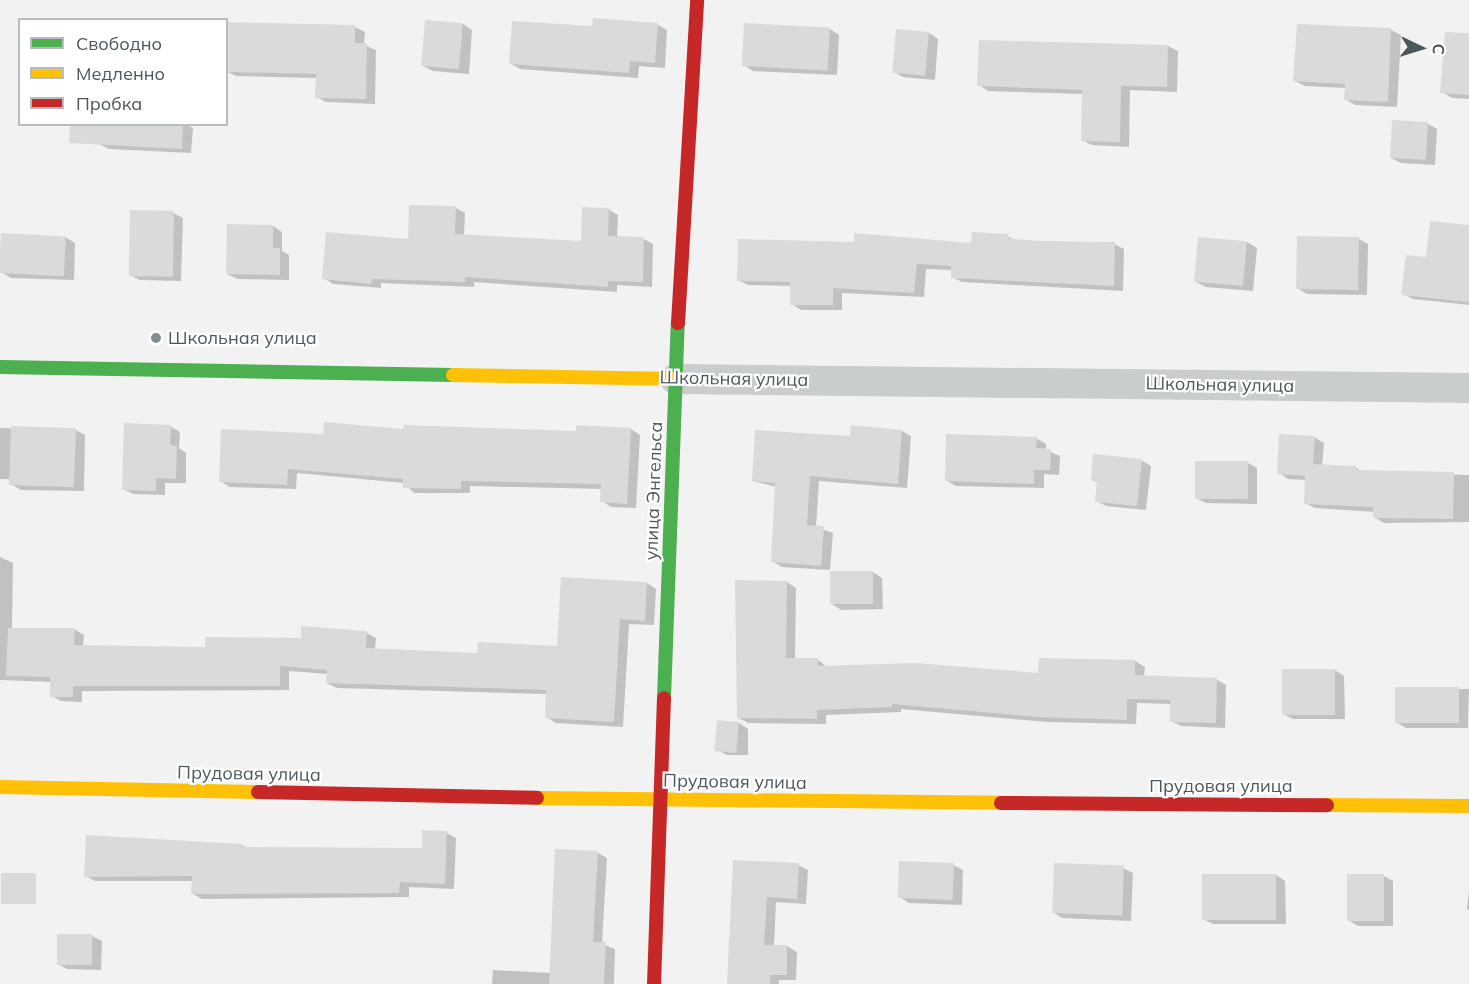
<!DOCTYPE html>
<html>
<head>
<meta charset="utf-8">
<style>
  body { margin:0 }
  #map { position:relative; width:1469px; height:984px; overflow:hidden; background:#f3f2f2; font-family:Mulish,sans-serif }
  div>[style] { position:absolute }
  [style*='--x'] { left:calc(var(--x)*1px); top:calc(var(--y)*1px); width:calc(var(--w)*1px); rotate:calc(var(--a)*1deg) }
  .shadow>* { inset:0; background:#0003 }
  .building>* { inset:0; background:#d9dada; transform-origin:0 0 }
  .street>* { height:30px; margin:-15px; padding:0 15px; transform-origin:15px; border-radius:15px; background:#cacdce }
  .fast>* { height:14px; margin:-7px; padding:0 7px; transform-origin:7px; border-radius:7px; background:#4caf50 }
  .slow>* { height:14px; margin:-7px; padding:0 7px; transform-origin:7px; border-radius:7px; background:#ffc107 }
  .jam>* { height:14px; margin:-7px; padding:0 7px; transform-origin:7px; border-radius:7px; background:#c62828 }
  .dots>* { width:16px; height:16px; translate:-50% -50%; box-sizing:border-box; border:3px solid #fff; border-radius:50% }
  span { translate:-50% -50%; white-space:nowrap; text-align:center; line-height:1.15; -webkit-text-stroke:4.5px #fff; paint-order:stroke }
  .poi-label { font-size:18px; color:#4b575d }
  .left { translate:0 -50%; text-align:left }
  .street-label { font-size:18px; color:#4b575d }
  .legend { position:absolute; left:18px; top:18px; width:210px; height:108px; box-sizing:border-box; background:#fff; border:2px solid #b7bcbe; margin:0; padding:8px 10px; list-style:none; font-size:18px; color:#4b575d }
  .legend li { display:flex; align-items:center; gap:12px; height:30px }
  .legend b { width:30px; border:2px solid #b7bcbe }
  .north { position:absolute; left:1391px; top:18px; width:60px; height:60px; -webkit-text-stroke:4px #fff; paint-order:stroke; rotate:94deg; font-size:16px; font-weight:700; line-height:24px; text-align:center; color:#4b575d }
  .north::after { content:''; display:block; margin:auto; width:21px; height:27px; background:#4b575d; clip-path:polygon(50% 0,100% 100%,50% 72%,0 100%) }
</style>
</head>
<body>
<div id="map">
  <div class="shadow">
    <div style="clip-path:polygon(131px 18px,161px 20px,131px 20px)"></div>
    <div style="clip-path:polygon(227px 24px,355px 27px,365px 32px,364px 45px,376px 50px,375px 104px,326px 102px,317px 97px,317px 78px,236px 76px,226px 71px)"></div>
    <div style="clip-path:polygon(463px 24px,472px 30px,469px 74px,433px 71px,423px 66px)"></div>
    <div style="clip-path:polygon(658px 25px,667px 30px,665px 68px,639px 66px,638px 78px,520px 69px,510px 63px,594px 27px)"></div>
    <div style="clip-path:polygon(1298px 25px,1391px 30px,1401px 35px,1397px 107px,1355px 105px,1345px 99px,1346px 88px,1305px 86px,1295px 81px)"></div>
    <div style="clip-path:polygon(830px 29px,839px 35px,837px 75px,753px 71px,744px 65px)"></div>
    <div style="clip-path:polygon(929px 33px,938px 39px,935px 80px,903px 77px,894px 72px)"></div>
    <div style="clip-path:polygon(1469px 35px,1469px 99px,1452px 98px,1442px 92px)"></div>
    <div style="clip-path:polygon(980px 42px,1168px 46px,1178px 51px,1177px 92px,1130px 90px,1129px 147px,1092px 145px,1082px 140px,1084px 94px,988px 91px,979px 85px)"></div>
    <div style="clip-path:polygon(1394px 121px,1428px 124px,1437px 129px,1435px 165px,1401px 163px,1391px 158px)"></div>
    <div style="clip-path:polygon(100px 124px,186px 124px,193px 128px,191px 153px,109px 149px,99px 144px)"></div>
    <div style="clip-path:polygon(456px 208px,465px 213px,464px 236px,582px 242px,608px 209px,618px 215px,617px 238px,644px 239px,653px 244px,652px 287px,617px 285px,617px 292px,474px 282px,474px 287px,381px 283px,381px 288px,333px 284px,324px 278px,409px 241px)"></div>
    <div style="clip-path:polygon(173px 213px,183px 218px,181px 281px,140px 280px,130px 275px)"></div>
    <div style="clip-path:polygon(273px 226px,282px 232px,282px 251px,289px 255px,289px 280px,237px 279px,227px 274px)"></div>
    <div style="clip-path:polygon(1469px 230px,1469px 305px,1413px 299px,1403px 294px,1427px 259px)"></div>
    <div style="clip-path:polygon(1007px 236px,1015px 240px,1114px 244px,1124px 249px,1123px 291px,962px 282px,952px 277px,952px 270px,926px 269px,924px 297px,842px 293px,842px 310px,801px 310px,792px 304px,792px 286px,748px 285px,738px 280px,972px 245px)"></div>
    <div style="clip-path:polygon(65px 237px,75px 243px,74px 280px,11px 278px,1px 272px)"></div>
    <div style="clip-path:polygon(1200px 238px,1247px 242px,1257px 248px,1253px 291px,1206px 287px,1196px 282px)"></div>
    <div style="clip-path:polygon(1359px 239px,1368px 244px,1367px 295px,1307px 294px,1297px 288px)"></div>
    <div style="clip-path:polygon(170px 426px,180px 432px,179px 448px,186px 453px,186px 483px,165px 483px,165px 495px,133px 494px,123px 489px)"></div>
    <div style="clip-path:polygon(578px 426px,631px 429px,640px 435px,636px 508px,611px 507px,602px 501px,602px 489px,470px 486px,470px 493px,414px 493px,404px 483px,297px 473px,296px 489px,230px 487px,220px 481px,325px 435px,405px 431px,577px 432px)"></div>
    <div style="clip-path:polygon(852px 427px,902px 431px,911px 436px,907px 488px,819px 481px,816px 527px,833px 533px,830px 570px,782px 567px,772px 561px,777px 487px,753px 481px,852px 437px)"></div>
    <div style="clip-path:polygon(0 428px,76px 430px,85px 435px,84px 491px,21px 490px,11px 484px,11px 479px,0 479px)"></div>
    <div style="clip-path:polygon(1314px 437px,1324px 443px,1322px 466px,1356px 468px,1363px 472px,1469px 475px,1469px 522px,1384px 523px,1374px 517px,1375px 512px,1315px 508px,1305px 503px,1306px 480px,1288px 479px,1279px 473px)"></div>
    <div style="clip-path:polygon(1036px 438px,1046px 444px,1046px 450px,1060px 456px,1059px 475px,1044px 474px,1044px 488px,956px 486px,946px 480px)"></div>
    <div style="clip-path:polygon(1141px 460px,1151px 466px,1146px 510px,1106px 506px,1097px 501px,1099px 483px,1092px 480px)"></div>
    <div style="clip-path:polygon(1248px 463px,1257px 468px,1257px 504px,1206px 503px,1196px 498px)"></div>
    <div style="clip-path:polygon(0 557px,13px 563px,12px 629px,74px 629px,84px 635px,83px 646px,206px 649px,367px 633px,376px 638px,375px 650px,479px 655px,559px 648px,647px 583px,656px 589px,654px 625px,629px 624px,623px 727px,556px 723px,546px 717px,547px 694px,337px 688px,327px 683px,328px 674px,289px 671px,289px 690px,82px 691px,82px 702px,61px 701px,51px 696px,52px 682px,0 680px)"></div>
    <div style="clip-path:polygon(873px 572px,882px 578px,883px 609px,841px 610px,832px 604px)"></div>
    <div style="clip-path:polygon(787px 582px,796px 588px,795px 659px,817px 659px,827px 667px,1040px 675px,1135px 661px,1145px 667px,1144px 677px,1216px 679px,1226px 685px,1225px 728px,1181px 726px,1171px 721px,1172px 704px,1137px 703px,1136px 724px,1047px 722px,901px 709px,901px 712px,826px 715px,826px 724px,748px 723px,739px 718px)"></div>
    <div style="clip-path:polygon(1335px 670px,1344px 676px,1345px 719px,1293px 719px,1283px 714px)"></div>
    <div style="clip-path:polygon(1396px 689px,1469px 689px,1468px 728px,1406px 728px,1396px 722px)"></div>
    <div style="clip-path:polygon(739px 723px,748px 729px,748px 755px,727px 755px,717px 750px)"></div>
    <div style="clip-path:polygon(447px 833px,456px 838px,454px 889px,409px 887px,409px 897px,202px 899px,193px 894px,193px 881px,95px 881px,86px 876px,242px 845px,247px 849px,423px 849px)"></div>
    <div style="clip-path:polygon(598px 853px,607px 858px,602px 944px,615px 949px,614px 984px,492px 984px,493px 970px,551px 973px)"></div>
    <div style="clip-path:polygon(734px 861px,798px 865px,808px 870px,806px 904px,776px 902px,774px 946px,787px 946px,797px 952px,796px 980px,779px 980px,779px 984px,729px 984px)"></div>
    <div style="clip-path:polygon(953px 865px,963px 870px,962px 905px,909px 903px,900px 897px)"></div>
    <div style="clip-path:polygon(1123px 868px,1133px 873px,1131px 921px,1062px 918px,1053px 912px)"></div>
    <div style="clip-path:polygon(1276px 875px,1285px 881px,1286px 924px,1213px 924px,1203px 919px)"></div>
    <div style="clip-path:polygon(1384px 876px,1393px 881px,1393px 926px,1358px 926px,1348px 920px)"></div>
    <div style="clip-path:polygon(1469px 890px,1469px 910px,1467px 909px)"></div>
    <div style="clip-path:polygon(59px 935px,92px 936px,102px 941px,101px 970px,67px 969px,58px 964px)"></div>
  </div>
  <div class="building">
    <div style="clip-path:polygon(593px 18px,658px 23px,655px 63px,630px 61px,629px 73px,509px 64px,512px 21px,592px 26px)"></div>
    <div style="left:425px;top:20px;width:38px;height:46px;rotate:5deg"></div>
    <div style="clip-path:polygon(226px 22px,355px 25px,355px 43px,367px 43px,366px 99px,315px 98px,316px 74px,226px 72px)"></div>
    <div style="left:744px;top:23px;width:86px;height:43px;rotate:3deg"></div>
    <div style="clip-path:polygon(1297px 24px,1391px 28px,1388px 102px,1344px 100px,1345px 84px,1293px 81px)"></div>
    <div style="left:896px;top:29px;width:33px;height:44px;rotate:5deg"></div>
    <div style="clip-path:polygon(1445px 32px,1469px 33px,1469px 95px,1440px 93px)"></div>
    <div style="clip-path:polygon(979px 40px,1168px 45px,1167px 87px,1121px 86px,1120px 142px,1081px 141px,1082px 90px,977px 86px)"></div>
    <div style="left:1392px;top:120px;width:36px;height:38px;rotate:3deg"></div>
    <div style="clip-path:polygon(70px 124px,183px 124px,182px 149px,69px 143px)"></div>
    <div style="clip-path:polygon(409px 205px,456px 206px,455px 234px,581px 241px,582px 207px,609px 208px,608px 236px,644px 237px,643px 282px,608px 281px,608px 287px,465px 277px,465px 282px,372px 279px,371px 284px,322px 279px,326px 232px,408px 239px)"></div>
    <div style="left:130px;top:210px;width:44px;height:66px;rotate:1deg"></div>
    <div style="clip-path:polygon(1430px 221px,1469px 225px,1469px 302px,1401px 295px,1406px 255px,1426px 257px)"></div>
    <div style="clip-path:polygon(227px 224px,273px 225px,273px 248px,280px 248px,280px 275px,226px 274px)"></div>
    <div style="clip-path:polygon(972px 232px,1008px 234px,1008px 238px,1033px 241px,1115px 242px,1114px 286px,951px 278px,951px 266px,917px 264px,914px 293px,833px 288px,833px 305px,790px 305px,790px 282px,737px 281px,738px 239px,854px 242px,854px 233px,971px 243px)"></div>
    <div style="left:1px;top:233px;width:65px;height:40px;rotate:3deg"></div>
    <div style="left:1297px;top:236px;width:62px;height:53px;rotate:1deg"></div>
    <div style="left:1198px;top:237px;width:49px;height:45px;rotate:5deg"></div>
    <div style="clip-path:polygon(324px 422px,403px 429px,404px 425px,576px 431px,576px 425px,631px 428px,627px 504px,600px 502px,601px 484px,461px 481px,461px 489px,403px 488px,403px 479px,288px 469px,287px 485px,219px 482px,221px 429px,323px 434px)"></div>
    <div style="clip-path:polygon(124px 423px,171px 425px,170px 445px,177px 446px,176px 479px,156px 478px,156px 491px,122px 490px)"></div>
    <div style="clip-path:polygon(851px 425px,902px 430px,898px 484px,810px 476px,807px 525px,824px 526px,821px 566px,771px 562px,775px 483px,752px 481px,755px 430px,850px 436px)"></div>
    <div style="left:11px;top:426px;width:65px;height:59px;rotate:2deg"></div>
    <div style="clip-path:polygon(946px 434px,1037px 437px,1036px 448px,1051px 449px,1050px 470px,1034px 470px,1034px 484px,945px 481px)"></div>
    <div style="clip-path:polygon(1279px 434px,1315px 436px,1313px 464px,1356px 466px,1356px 470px,1454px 472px,1453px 519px,1373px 518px,1373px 507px,1304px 504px,1305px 476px,1277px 474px)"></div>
    <div style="clip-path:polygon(1093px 454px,1142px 459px,1137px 506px,1095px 502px,1097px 481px,1091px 480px)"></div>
    <div style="left:1195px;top:461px;width:53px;height:38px"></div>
    <div style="left:873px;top:571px;width:33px;height:43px;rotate:90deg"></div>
    <div style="clip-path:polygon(561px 577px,647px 582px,645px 621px,620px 619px,614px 722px,545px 718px,546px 690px,326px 683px,327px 670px,280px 666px,280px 686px,73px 686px,73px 697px,50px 697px,50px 677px,6px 676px,8px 628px,75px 628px,74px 645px,205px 647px,205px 637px,301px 638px,301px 626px,367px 631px,366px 648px,477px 653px,478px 642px,557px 646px)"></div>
    <div style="clip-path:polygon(735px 580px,787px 581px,786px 658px,818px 658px,818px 666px,916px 663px,1038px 673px,1039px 658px,1135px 660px,1135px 675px,1217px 678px,1216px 723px,1170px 722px,1170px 700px,1127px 699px,1127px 720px,1037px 717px,892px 704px,892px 707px,817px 710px,817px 719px,737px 718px)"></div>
    <div style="left:1282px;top:669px;width:53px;height:46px"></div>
    <div style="left:1395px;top:687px;width:64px;height:36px"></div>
    <div style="left:717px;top:720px;width:22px;height:31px;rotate:5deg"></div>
    <div style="clip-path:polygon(422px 830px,447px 831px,445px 884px,400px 882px,399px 893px,191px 894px,192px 876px,84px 877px,86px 835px,242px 844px,242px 847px,422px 848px)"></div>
    <div style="clip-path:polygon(555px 849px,598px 851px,593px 942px,606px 942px,604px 984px,549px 984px)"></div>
    <div style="clip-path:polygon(733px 860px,799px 863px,797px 899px,767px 897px,764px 945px,787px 945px,787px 975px,770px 975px,770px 984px,727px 984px)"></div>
    <div style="left:899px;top:861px;width:55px;height:37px;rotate:2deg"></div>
    <div style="left:1054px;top:863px;width:70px;height:50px;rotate:2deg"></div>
    <div style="left:1px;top:873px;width:35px;height:31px"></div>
    <div style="left:1202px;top:874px;width:74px;height:46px"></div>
    <div style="left:1347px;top:874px;width:37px;height:47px"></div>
    <div style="left:57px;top:934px;width:35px;height:31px"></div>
  </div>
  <div class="street">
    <div style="--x:675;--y:379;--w:794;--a:0.65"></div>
  </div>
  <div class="fast">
    <div style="--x:0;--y:367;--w:453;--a:1"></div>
    <div style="--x:664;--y:698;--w:375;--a:-87.9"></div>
  </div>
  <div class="slow">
    <div style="--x:453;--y:375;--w:222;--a:1"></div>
    <div style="--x:0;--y:787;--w:258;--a:1.1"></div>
    <div style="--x:537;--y:798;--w:464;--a:0.6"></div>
    <div style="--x:1327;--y:805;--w:142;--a:0.4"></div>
  </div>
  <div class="jam">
    <div style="--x:678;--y:323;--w:324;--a:-86.6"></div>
    <div style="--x:258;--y:792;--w:279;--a:1.2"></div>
    <div style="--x:1001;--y:803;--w:326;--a:0.4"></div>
    <div style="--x:654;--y:984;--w:286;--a:-88"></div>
  </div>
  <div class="dots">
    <div style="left:156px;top:338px;background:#868d91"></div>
  </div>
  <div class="poi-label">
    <span class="left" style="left:168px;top:338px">Школьная улица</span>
  </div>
  <div class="street-label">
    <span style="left:734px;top:379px;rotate:1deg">Школьная улица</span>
    <span style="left:1220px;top:385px;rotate:1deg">Школьная улица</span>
    <span style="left:654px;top:491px;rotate:-88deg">улица Энгельса</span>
    <span style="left:249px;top:774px;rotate:1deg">Прудовая улица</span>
    <span style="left:735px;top:782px;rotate:1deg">Прудовая улица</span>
    <span style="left:1221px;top:786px">Прудовая улица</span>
  </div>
  <ul class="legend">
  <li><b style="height:8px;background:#4caf50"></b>Свободно</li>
  <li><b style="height:8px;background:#ffc107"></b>Медленно</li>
  <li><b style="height:8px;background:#c62828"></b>Пробка</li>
  </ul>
  <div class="north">С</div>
</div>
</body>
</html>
